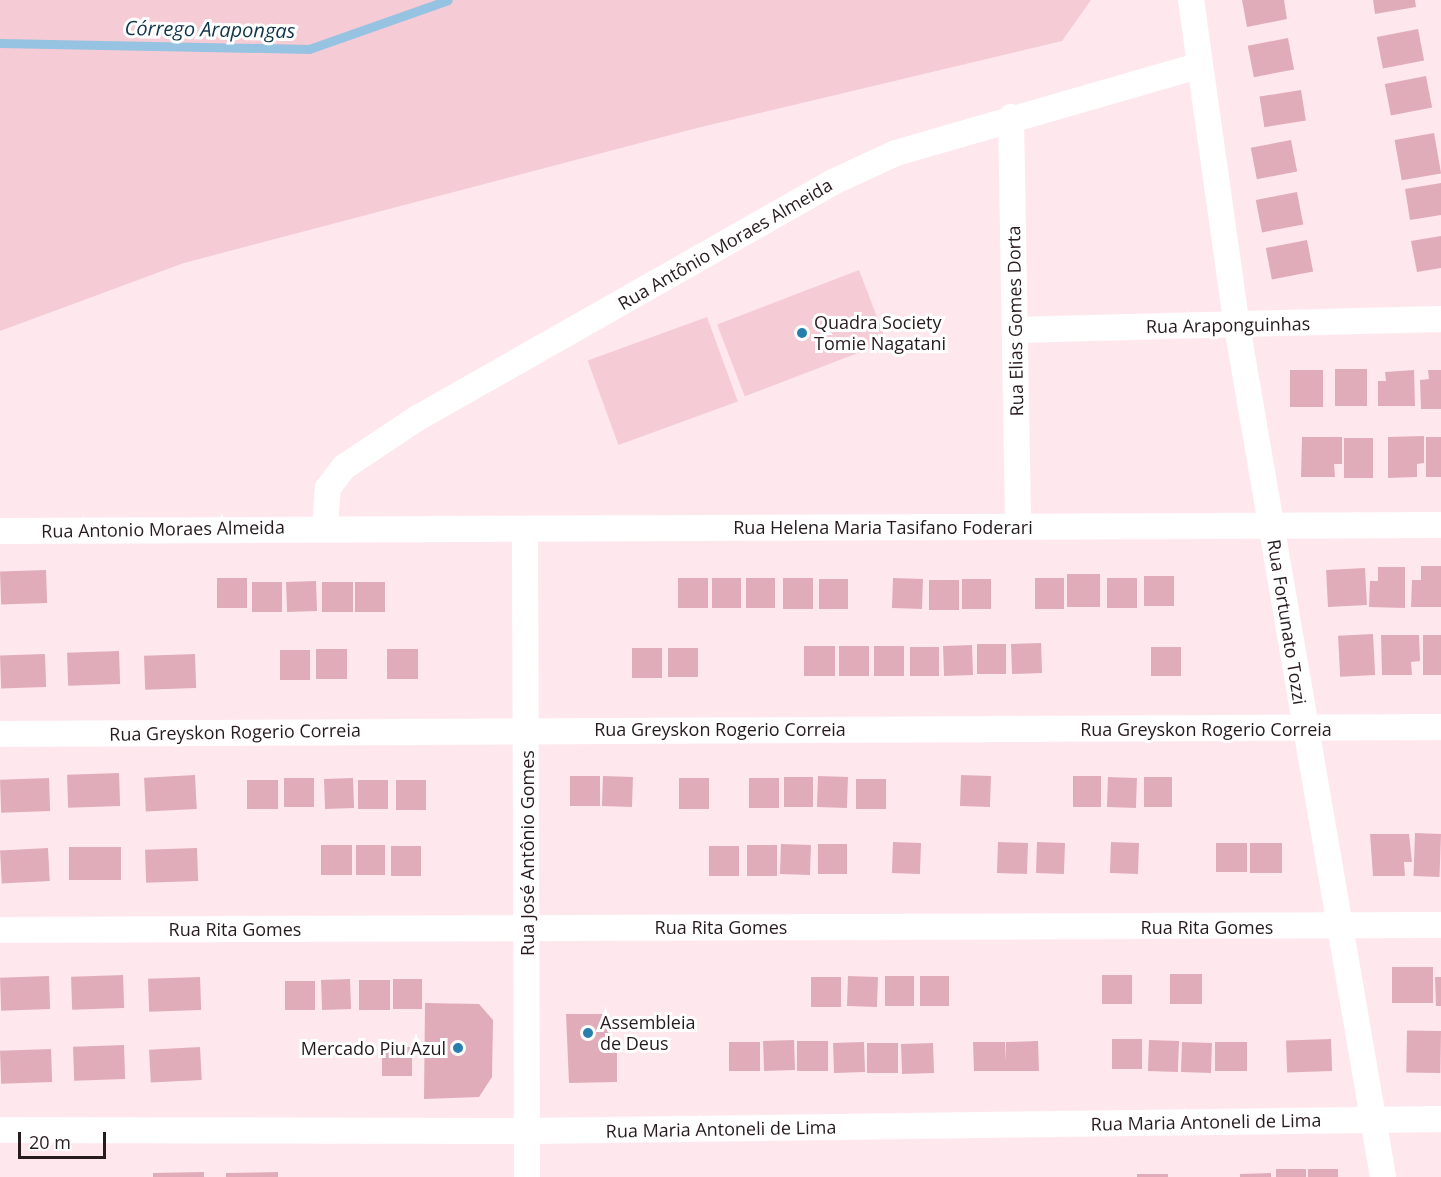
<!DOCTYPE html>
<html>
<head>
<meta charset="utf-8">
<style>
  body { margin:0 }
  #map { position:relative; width:1441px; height:1177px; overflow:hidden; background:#fee8ee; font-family:"Open Sans",sans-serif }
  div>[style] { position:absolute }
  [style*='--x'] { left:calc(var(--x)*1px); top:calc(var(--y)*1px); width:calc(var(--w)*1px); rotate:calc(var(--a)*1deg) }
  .green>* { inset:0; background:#f5cbd6; transform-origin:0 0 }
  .stream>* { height:9px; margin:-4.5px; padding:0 4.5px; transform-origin:4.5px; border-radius:4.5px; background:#95c3e1 }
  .building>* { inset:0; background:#e1acba; transform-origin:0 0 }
  .minor>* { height:26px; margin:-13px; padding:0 13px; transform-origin:13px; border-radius:13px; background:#fff }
  .dots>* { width:16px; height:16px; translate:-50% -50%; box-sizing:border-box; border:3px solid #fff; border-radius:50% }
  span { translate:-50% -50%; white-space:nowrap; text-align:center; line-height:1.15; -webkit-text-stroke:6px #fff; paint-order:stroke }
  .street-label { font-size:18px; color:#281b1f }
  .poi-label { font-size:18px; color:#281b1f }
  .left { translate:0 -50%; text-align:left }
  .right { translate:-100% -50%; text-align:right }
  .water-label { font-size:20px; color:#10354b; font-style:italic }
  .scale { position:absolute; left:18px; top:1132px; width:88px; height:27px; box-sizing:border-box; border:3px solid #281b1f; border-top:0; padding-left:8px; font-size:18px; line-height:21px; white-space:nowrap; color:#281b1f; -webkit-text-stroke:4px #fff; paint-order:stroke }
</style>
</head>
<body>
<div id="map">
  <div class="green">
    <div style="clip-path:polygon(0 0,1091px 0,1062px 41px,697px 128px,184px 263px,0 331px)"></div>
    <div style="left:859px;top:270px;width:77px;height:152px;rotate:69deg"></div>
    <div style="left:707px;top:317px;width:90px;height:127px;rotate:70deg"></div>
  </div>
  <div class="stream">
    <div style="--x:0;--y:43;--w:309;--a:1.1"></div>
    <div style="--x:309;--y:49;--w:147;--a:-19.4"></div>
  </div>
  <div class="building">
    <div style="clip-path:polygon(1242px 0,1284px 0,1287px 19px,1247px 27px)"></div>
    <div style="clip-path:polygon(1373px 0,1415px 0,1416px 7px,1375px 14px)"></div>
    <div style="left:1418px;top:29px;width:32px;height:42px;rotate:79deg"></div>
    <div style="left:1288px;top:38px;width:32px;height:41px;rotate:79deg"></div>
    <div style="left:1426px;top:76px;width:32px;height:42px;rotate:79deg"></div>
    <div style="left:1301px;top:90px;width:31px;height:42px;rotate:81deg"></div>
    <div style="left:1434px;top:133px;width:41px;height:40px;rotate:80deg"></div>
    <div style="left:1291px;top:140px;width:32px;height:41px;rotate:79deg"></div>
    <div style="clip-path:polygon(1441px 183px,1441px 215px,1410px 220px,1405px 189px)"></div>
    <div style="left:1297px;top:192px;width:33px;height:42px;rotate:79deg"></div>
    <div style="clip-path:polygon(1441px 236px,1441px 268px,1417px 272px,1411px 241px)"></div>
    <div style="left:1307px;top:240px;width:32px;height:42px;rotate:79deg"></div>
    <div style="left:1335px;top:369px;width:32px;height:37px"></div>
    <div style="left:1290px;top:370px;width:33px;height:37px"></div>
    <div style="clip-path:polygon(1414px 370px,1415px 406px,1378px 406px,1378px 381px,1386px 381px,1385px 372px)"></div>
    <div style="clip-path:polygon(1428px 370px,1441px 370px,1441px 409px,1421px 409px,1420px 380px,1429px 379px)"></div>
    <div style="clip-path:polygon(1424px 436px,1424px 463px,1417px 464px,1417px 477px,1388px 478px,1388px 437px)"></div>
    <div style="clip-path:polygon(1302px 437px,1342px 437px,1342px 464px,1334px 464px,1335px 477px,1301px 477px)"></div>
    <div style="left:1441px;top:437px;width:40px;height:15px;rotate:90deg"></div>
    <div style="left:1344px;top:438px;width:29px;height:40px"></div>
    <div style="clip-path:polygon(1421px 566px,1441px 566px,1441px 607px,1411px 607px,1412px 580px,1421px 580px)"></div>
    <div style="clip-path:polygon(1378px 567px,1405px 567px,1405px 608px,1369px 607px,1370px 581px,1378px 581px)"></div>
    <div style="left:1365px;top:568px;width:37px;height:39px;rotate:87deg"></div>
    <div style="left:46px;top:570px;width:33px;height:46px;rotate:88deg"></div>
    <div style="left:1067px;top:574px;width:33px;height:33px"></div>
    <div style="left:1144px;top:576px;width:30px;height:30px"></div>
    <div style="left:217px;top:578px;width:30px;height:30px"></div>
    <div style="left:708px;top:578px;width:30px;height:30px;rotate:90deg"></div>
    <div style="left:712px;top:578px;width:29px;height:30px"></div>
    <div style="left:746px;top:578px;width:29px;height:30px"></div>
    <div style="left:783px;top:578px;width:30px;height:31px"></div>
    <div style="left:893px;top:578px;width:30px;height:30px;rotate:2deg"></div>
    <div style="left:1035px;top:578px;width:29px;height:31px"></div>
    <div style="left:1107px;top:578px;width:30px;height:30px"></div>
    <div style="left:819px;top:579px;width:29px;height:30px"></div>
    <div style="left:962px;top:579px;width:29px;height:30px"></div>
    <div style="left:929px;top:580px;width:30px;height:30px"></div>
    <div style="left:316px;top:581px;width:30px;height:30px;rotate:88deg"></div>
    <div style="left:252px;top:582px;width:30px;height:30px"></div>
    <div style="left:322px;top:582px;width:31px;height:30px"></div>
    <div style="left:355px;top:582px;width:30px;height:30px"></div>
    <div style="left:1373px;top:634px;width:41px;height:35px;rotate:87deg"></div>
    <div style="clip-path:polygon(1381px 635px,1419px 635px,1420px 661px,1411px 662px,1412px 675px,1382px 675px)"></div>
    <div style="left:1441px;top:635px;width:40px;height:18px;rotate:90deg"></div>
    <div style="left:1041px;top:643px;width:30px;height:30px;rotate:88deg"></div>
    <div style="left:977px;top:644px;width:29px;height:30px"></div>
    <div style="left:972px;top:645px;width:30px;height:29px;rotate:88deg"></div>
    <div style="left:835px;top:646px;width:30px;height:31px;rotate:90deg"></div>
    <div style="left:869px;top:646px;width:30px;height:30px;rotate:90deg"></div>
    <div style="left:904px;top:646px;width:30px;height:30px;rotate:90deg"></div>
    <div style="left:910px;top:647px;width:29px;height:29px"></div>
    <div style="left:1151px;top:647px;width:30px;height:29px"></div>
    <div style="left:632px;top:648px;width:30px;height:30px"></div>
    <div style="left:668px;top:648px;width:30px;height:29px"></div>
    <div style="left:316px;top:649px;width:31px;height:30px"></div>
    <div style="left:387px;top:649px;width:31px;height:30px"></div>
    <div style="left:280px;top:650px;width:30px;height:30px"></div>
    <div style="left:119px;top:651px;width:33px;height:52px;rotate:88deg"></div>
    <div style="left:45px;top:654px;width:33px;height:45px;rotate:88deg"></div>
    <div style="left:195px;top:654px;width:34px;height:51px;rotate:88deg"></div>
    <div style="left:119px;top:773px;width:33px;height:52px;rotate:88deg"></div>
    <div style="left:195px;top:775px;width:34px;height:51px;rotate:87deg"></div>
    <div style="left:570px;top:776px;width:30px;height:30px"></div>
    <div style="left:603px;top:776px;width:30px;height:30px;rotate:2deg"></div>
    <div style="left:991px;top:776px;width:31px;height:30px;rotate:92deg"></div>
    <div style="left:1073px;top:776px;width:28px;height:31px"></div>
    <div style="left:784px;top:777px;width:29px;height:30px"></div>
    <div style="left:848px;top:777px;width:31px;height:30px;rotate:92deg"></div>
    <div style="left:1108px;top:777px;width:29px;height:30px;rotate:2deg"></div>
    <div style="left:1144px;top:777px;width:28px;height:30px"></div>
    <div style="left:49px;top:778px;width:33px;height:49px;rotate:88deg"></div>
    <div style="left:284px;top:778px;width:30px;height:29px"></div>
    <div style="left:353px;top:778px;width:30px;height:29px;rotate:88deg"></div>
    <div style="left:679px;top:778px;width:30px;height:31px"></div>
    <div style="left:749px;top:778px;width:30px;height:30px"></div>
    <div style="left:856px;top:779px;width:30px;height:30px"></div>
    <div style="left:247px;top:780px;width:31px;height:29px"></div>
    <div style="left:358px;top:780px;width:30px;height:29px"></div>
    <div style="left:426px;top:780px;width:30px;height:30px;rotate:90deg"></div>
    <div style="left:1415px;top:833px;width:26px;height:43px;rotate:2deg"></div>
    <div style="clip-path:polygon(1370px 834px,1409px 834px,1412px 862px,1404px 862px,1405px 876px,1373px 876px)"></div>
    <div style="left:921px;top:843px;width:31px;height:28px;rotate:92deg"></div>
    <div style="left:1028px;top:843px;width:31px;height:30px;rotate:92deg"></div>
    <div style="left:1065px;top:843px;width:31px;height:28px;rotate:92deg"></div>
    <div style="left:1139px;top:843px;width:31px;height:28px;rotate:92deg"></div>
    <div style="left:1216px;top:843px;width:31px;height:29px"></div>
    <div style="left:1250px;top:843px;width:32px;height:30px"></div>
    <div style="left:781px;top:844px;width:30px;height:30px;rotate:2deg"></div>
    <div style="left:818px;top:844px;width:29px;height:30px"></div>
    <div style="left:321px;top:845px;width:31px;height:30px"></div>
    <div style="left:356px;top:845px;width:29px;height:30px"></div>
    <div style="left:747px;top:845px;width:30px;height:31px"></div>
    <div style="left:391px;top:846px;width:30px;height:30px"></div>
    <div style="left:709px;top:846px;width:30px;height:30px"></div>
    <div style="left:121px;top:847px;width:33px;height:52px;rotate:90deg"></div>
    <div style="left:48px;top:848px;width:33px;height:48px;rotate:87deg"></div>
    <div style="left:197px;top:848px;width:33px;height:52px;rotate:88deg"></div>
    <div style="left:1392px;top:967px;width:41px;height:36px"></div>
    <div style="left:1170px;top:974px;width:32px;height:30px"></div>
    <div style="left:123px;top:975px;width:33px;height:52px;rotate:88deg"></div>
    <div style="left:1102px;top:975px;width:30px;height:29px"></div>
    <div style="left:49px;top:976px;width:33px;height:49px;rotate:88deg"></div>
    <div style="left:848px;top:976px;width:30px;height:30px;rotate:2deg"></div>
    <div style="left:885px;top:976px;width:29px;height:30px"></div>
    <div style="left:920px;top:976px;width:29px;height:30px"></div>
    <div style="left:200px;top:977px;width:33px;height:52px;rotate:88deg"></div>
    <div style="left:811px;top:977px;width:30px;height:30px"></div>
    <div style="clip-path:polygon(1435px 977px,1441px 977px,1441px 1006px,1436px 1006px)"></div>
    <div style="left:350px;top:979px;width:30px;height:29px;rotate:88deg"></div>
    <div style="left:393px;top:979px;width:29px;height:30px"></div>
    <div style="left:359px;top:980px;width:31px;height:30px"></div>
    <div style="left:285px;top:981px;width:30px;height:29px"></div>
    <div style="clip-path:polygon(425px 1003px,479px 1004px,493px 1020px,492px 1077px,479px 1097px,424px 1099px)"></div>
    <div style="clip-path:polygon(566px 1014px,608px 1014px,609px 1052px,617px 1053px,617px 1082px,569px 1083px)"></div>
    <div style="left:1441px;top:1031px;width:42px;height:34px;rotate:91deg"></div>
    <div style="left:1142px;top:1039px;width:30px;height:30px;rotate:90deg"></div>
    <div style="left:1331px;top:1039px;width:32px;height:45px;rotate:88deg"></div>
    <div style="left:794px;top:1040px;width:30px;height:31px;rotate:88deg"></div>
    <div style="left:1149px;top:1040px;width:30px;height:31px;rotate:2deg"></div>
    <div style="left:797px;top:1041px;width:31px;height:30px"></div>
    <div style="clip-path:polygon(1038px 1041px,1039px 1071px,974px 1071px,973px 1042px,1005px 1042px,1006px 1062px,1006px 1042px)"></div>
    <div style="left:729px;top:1042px;width:31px;height:29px"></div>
    <div style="left:864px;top:1042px;width:30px;height:31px;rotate:88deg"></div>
    <div style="left:1182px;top:1042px;width:30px;height:30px;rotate:2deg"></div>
    <div style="left:1215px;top:1042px;width:32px;height:29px"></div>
    <div style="left:867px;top:1043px;width:31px;height:30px"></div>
    <div style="left:933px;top:1043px;width:30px;height:32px;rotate:88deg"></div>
    <div style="left:124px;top:1045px;width:34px;height:51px;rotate:88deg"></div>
    <div style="left:200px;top:1047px;width:33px;height:51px;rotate:87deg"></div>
    <div style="left:382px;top:1047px;width:30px;height:29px"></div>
    <div style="left:51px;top:1049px;width:33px;height:51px;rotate:88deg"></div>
    <div style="left:1276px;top:1169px;width:30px;height:8px"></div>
    <div style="left:1308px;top:1169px;width:30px;height:8px"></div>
    <div style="clip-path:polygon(204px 1172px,204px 1177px,153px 1177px,153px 1173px)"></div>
    <div style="clip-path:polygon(278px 1172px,278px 1177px,226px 1177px,226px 1173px)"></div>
    <div style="clip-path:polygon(1271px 1173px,1271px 1177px,1240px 1177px,1240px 1174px)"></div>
    <div style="left:1137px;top:1174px;width:31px;height:3px"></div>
  </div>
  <div class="minor">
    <div style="--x:1191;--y:0;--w:329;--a:82"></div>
    <div style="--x:1237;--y:326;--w:863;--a:80.26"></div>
    <div style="--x:1011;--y:117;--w:408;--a:89"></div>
    <div style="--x:1016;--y:330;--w:425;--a:-1.5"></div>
    <div style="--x:325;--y:527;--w:39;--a:-86"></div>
    <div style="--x:328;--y:488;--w:26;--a:-53"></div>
    <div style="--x:344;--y:467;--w:87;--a:-33.7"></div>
    <div style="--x:416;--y:419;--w:480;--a:-29.6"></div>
    <div style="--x:833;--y:182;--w:69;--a:-24.7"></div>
    <div style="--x:896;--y:153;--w:314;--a:-16.1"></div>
    <div style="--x:525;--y:530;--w:647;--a:89.82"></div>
    <div style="--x:0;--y:531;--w:1441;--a:-0.24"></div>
    <div style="--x:0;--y:734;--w:1441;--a:-0.28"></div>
    <div style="--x:0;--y:930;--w:1441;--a:-0.2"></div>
    <div style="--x:0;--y:1130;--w:527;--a:0.11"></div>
    <div style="--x:527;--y:1131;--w:914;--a:-0.75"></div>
  </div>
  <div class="dots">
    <div style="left:802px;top:333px;background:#287fae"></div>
    <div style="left:588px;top:1033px;background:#287fae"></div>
    <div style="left:458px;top:1048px;background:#287fae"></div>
  </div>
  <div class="street-label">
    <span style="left:725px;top:244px;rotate:-30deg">Rua Antônio Moraes Almeida</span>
    <span style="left:1015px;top:321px;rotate:-91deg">Rua Elias Gomes Dorta</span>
    <span style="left:1228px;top:325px;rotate:-1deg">Rua Araponguinhas</span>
    <span style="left:883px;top:527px">Rua Helena Maria Tasifano Foderari</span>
    <span style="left:163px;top:529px;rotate:-1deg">Rua Antonio Moraes Almeida</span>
    <span style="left:1287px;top:622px;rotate:81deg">Rua Fortunato Tozzi</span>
    <span style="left:720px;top:729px">Rua Greyskon Rogerio Correia</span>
    <span style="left:1206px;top:729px">Rua Greyskon Rogerio Correia</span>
    <span style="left:235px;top:732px;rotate:-1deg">Rua Greyskon Rogerio Correia</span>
    <span style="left:527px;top:853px;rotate:-90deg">Rua José Antônio Gomes</span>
    <span style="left:721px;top:927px">Rua Rita Gomes</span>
    <span style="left:1207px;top:927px">Rua Rita Gomes</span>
    <span style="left:235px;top:929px">Rua Rita Gomes</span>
    <span style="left:1206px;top:1122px;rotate:-1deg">Rua Maria Antoneli de Lima</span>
    <span style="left:721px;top:1129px;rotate:-1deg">Rua Maria Antoneli de Lima</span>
  </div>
  <div class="poi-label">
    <span class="left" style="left:814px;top:333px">Quadra Society<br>Tomie Nagatani</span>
    <span class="left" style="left:600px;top:1033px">Assembleia<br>de Deus</span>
    <span class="right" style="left:446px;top:1048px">Mercado Piu Azul</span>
  </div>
  <div class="water-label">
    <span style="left:210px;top:29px;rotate:1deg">Córrego Arapongas</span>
  </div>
  <div class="scale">20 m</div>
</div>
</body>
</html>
